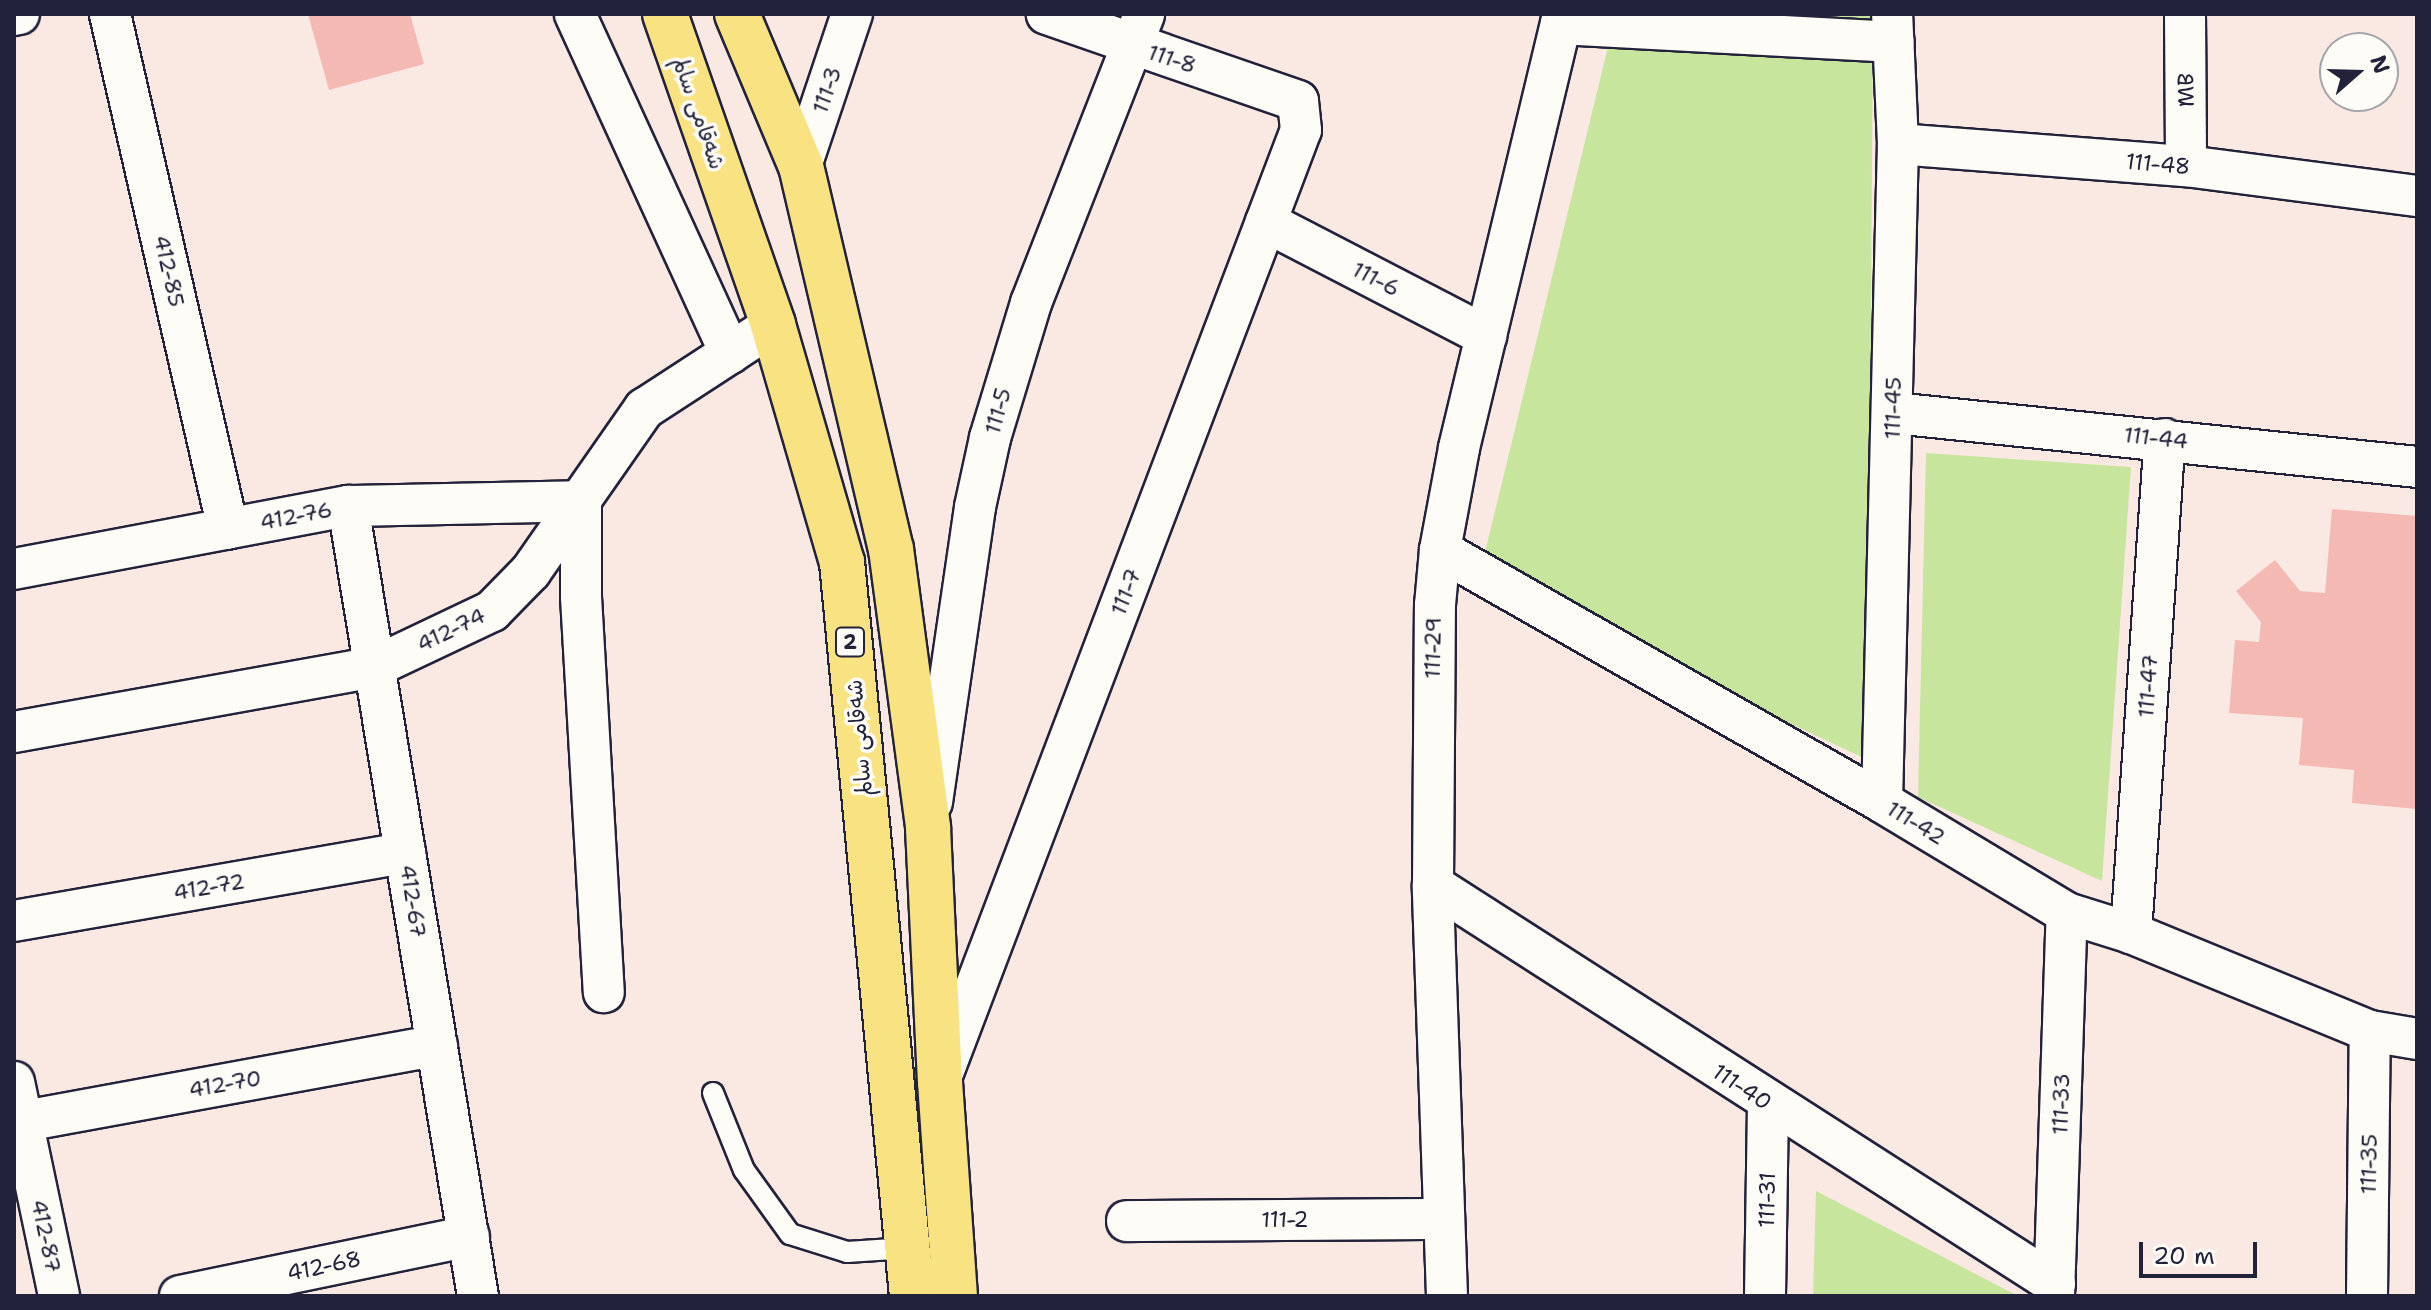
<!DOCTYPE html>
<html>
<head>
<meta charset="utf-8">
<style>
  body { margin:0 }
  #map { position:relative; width:2431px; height:1310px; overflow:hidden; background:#fae8e3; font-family:"Shantell Sans","Playpen Sans Arabic",sans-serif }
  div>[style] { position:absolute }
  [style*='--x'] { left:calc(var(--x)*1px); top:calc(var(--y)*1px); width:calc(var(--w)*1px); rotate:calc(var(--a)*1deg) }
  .green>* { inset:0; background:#c8e59d }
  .building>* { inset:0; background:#f4b9b3 }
  .roads { filter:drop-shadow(2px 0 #22223b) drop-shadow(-2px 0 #22223b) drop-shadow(0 2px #22223b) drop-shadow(0 -2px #22223b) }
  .service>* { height:20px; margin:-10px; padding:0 10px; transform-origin:10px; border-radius:10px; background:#fdfcf7 }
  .minor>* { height:40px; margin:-20px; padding:0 20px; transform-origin:20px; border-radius:20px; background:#fdfcf7 }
  .primary>* { height:44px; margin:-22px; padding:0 22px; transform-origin:22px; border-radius:22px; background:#f8e281 }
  span { translate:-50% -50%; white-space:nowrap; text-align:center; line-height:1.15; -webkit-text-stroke:7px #fdfcf7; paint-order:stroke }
  .shield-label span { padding:2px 6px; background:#fdfcf7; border:2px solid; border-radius:6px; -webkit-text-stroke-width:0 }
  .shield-label { font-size:20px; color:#22223b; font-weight:700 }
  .street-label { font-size:22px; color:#22223b }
  .frame { position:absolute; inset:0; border:16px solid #22223b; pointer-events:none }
  .north { position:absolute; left:2319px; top:32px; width:80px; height:80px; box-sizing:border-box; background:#fdfcf7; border:2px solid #a5a5ac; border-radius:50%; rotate:70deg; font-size:22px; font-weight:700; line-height:32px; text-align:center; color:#22223b }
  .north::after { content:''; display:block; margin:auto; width:28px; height:36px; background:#22223b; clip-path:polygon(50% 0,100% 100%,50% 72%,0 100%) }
  .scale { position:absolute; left:2139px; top:1242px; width:118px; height:36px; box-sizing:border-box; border:4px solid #22223b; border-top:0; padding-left:10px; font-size:24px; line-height:28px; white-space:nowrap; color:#22223b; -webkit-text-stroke:6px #fdfcf7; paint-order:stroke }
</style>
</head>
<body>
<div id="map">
  <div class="green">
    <div style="clip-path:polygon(1616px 14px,1873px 14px,1868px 760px,1479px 577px)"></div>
    <div style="clip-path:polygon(1926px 453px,2131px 467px,2102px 881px,1918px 797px)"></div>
    <div style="clip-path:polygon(1816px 1191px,2018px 1296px,1813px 1296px)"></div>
  </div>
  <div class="building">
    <div style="clip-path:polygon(308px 14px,410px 14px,424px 64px,329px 90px)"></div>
    <div style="clip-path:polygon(2332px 509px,2417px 516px,2417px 809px,2352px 803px,2354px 770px,2299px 765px,2303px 718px,2229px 713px,2235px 640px,2259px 642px,2261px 622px,2236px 591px,2275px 560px,2300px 591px,2325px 593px)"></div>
  </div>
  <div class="roads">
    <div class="service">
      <div style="--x:713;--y:1093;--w:83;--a:68.1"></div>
      <div style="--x:744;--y:1170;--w:79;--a:54.3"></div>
      <div style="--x:790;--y:1234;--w:60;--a:17.5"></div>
      <div style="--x:847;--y:1252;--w:61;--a:-3.8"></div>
    </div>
    <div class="minor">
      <div style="--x:110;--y:14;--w:528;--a:77.09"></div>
      <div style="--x:575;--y:14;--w:373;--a:65.4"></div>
      <div style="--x:2185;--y:14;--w:152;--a:89.6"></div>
      <div style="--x:14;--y:15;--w:5;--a:-11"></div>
      <div style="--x:1561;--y:24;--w:333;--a:3.1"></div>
      <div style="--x:1898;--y:144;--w:289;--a:4.4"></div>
      <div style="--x:2186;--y:166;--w:233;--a:7.4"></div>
      <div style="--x:801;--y:166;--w:160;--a:-71.5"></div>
      <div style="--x:1266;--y:222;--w:248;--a:27.4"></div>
      <div style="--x:1894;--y:413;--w:526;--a:5.89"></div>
      <div style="--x:348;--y:506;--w:801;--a:80.66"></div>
      <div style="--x:1440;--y:550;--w:509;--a:29.69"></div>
      <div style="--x:1882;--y:802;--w:216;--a:31"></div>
      <div style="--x:2067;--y:913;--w:67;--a:17.4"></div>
      <div style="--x:2131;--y:933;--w:258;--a:22.3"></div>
      <div style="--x:2370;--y:1031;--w:48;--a:9.7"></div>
      <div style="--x:14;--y:569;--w:340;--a:-10.7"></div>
      <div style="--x:348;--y:506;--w:233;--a:-1.2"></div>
      <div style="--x:581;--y:501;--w:96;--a:90"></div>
      <div style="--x:581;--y:597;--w:396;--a:86.7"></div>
      <div style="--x:14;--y:732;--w:366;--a:-10.2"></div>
      <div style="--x:374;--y:667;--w:131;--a:-25.4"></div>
      <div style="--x:492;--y:611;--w:56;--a:-45.7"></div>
      <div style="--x:531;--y:571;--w:198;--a:-55.1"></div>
      <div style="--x:644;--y:409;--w:154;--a:-33.1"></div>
      <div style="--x:932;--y:802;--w:298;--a:-81.7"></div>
      <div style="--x:975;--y:507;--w:71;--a:-77.7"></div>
      <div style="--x:990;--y:438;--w:141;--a:-73.1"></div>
      <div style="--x:1031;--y:303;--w:310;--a:-68.6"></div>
      <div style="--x:1882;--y:802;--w:658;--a:-88.61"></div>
      <div style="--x:1898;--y:144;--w:130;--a:-92.6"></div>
      <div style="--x:1433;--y:885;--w:739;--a:32.68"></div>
      <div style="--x:14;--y:921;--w:397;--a:-9.9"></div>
      <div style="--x:2131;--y:933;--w:495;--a:-86.1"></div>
      <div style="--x:941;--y:1078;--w:1014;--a:-69.21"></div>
      <div style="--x:1301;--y:130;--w:29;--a:-96"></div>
      <div style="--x:1298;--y:101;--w:266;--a:-160.9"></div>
      <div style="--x:14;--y:1082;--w:219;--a:78.1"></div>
      <div style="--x:14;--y:1123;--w:430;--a:-10.4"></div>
      <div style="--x:1127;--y:1221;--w:317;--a:-0.4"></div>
      <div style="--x:180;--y:1296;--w:295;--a:-11.7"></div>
      <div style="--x:1447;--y:1296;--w:411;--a:-92"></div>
      <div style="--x:1433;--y:885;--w:280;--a:-89.6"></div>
      <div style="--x:1435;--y:605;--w:55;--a:-84.8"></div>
      <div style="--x:1440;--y:550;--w:104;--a:-79.4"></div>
      <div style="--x:1459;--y:448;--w:446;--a:-76.5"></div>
      <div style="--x:1765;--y:1296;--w:192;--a:-89.1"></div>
      <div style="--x:2054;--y:1296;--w:383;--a:-88.1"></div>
      <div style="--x:2367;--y:1296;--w:265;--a:-89.4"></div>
    </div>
    <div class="primary">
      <div style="--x:665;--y:14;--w:329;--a:70.8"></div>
      <div style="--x:773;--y:325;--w:247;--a:73.8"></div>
      <div style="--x:842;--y:562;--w:737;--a:84.55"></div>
      <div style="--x:737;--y:14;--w:165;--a:67.2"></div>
      <div style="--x:801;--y:166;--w:393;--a:76.8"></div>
      <div style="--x:891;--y:549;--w:281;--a:82.4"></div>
      <div style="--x:928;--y:828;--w:254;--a:87.3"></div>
      <div style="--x:940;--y:1082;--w:215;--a:86"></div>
    </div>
  </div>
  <div class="shield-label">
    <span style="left:850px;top:642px">2</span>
  </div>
  <div class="street-label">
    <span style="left:1172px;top:59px;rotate:18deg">111-8</span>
    <span style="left:827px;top:90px;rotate:-71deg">111-3</span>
    <span style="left:2186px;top:90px;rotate:-91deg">MB</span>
    <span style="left:699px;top:113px;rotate:71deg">شەقامی سالم</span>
    <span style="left:2158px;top:164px;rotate:5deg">111-48</span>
    <span style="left:169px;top:271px;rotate:77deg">412-85</span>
    <span style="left:1376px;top:279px;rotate:27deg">111-6</span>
    <span style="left:1893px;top:408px;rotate:-89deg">111-45</span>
    <span style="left:998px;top:411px;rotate:-75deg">111-5</span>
    <span style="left:2156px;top:438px;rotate:6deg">111-44</span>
    <span style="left:296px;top:516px;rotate:-11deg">412-76</span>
    <span style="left:1126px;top:592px;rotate:-69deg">111-7</span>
    <span style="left:451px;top:630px;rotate:-26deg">412-74</span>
    <span style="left:1433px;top:648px;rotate:-89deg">111-29</span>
    <span style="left:2148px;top:686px;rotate:-86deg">111-47</span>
    <span style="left:859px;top:738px;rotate:-95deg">شەقامی سالم</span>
    <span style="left:1916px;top:823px;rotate:31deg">111-42</span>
    <span style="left:209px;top:887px;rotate:-10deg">412-72</span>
    <span style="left:413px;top:901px;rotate:81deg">412-67</span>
    <span style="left:225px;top:1084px;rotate:-10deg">412-70</span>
    <span style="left:1742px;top:1087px;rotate:33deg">111-40</span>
    <span style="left:2061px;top:1104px;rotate:-88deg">111-33</span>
    <span style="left:2369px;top:1164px;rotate:-89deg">111-35</span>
    <span style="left:1767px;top:1200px;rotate:-89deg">111-31</span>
    <span style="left:1285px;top:1220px">111-2</span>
    <span style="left:46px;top:1236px;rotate:78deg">412-87</span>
    <span style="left:324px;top:1266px;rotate:-12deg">412-68</span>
  </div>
  <div class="frame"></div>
  <div class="north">N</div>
  <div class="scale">20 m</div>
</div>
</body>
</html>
